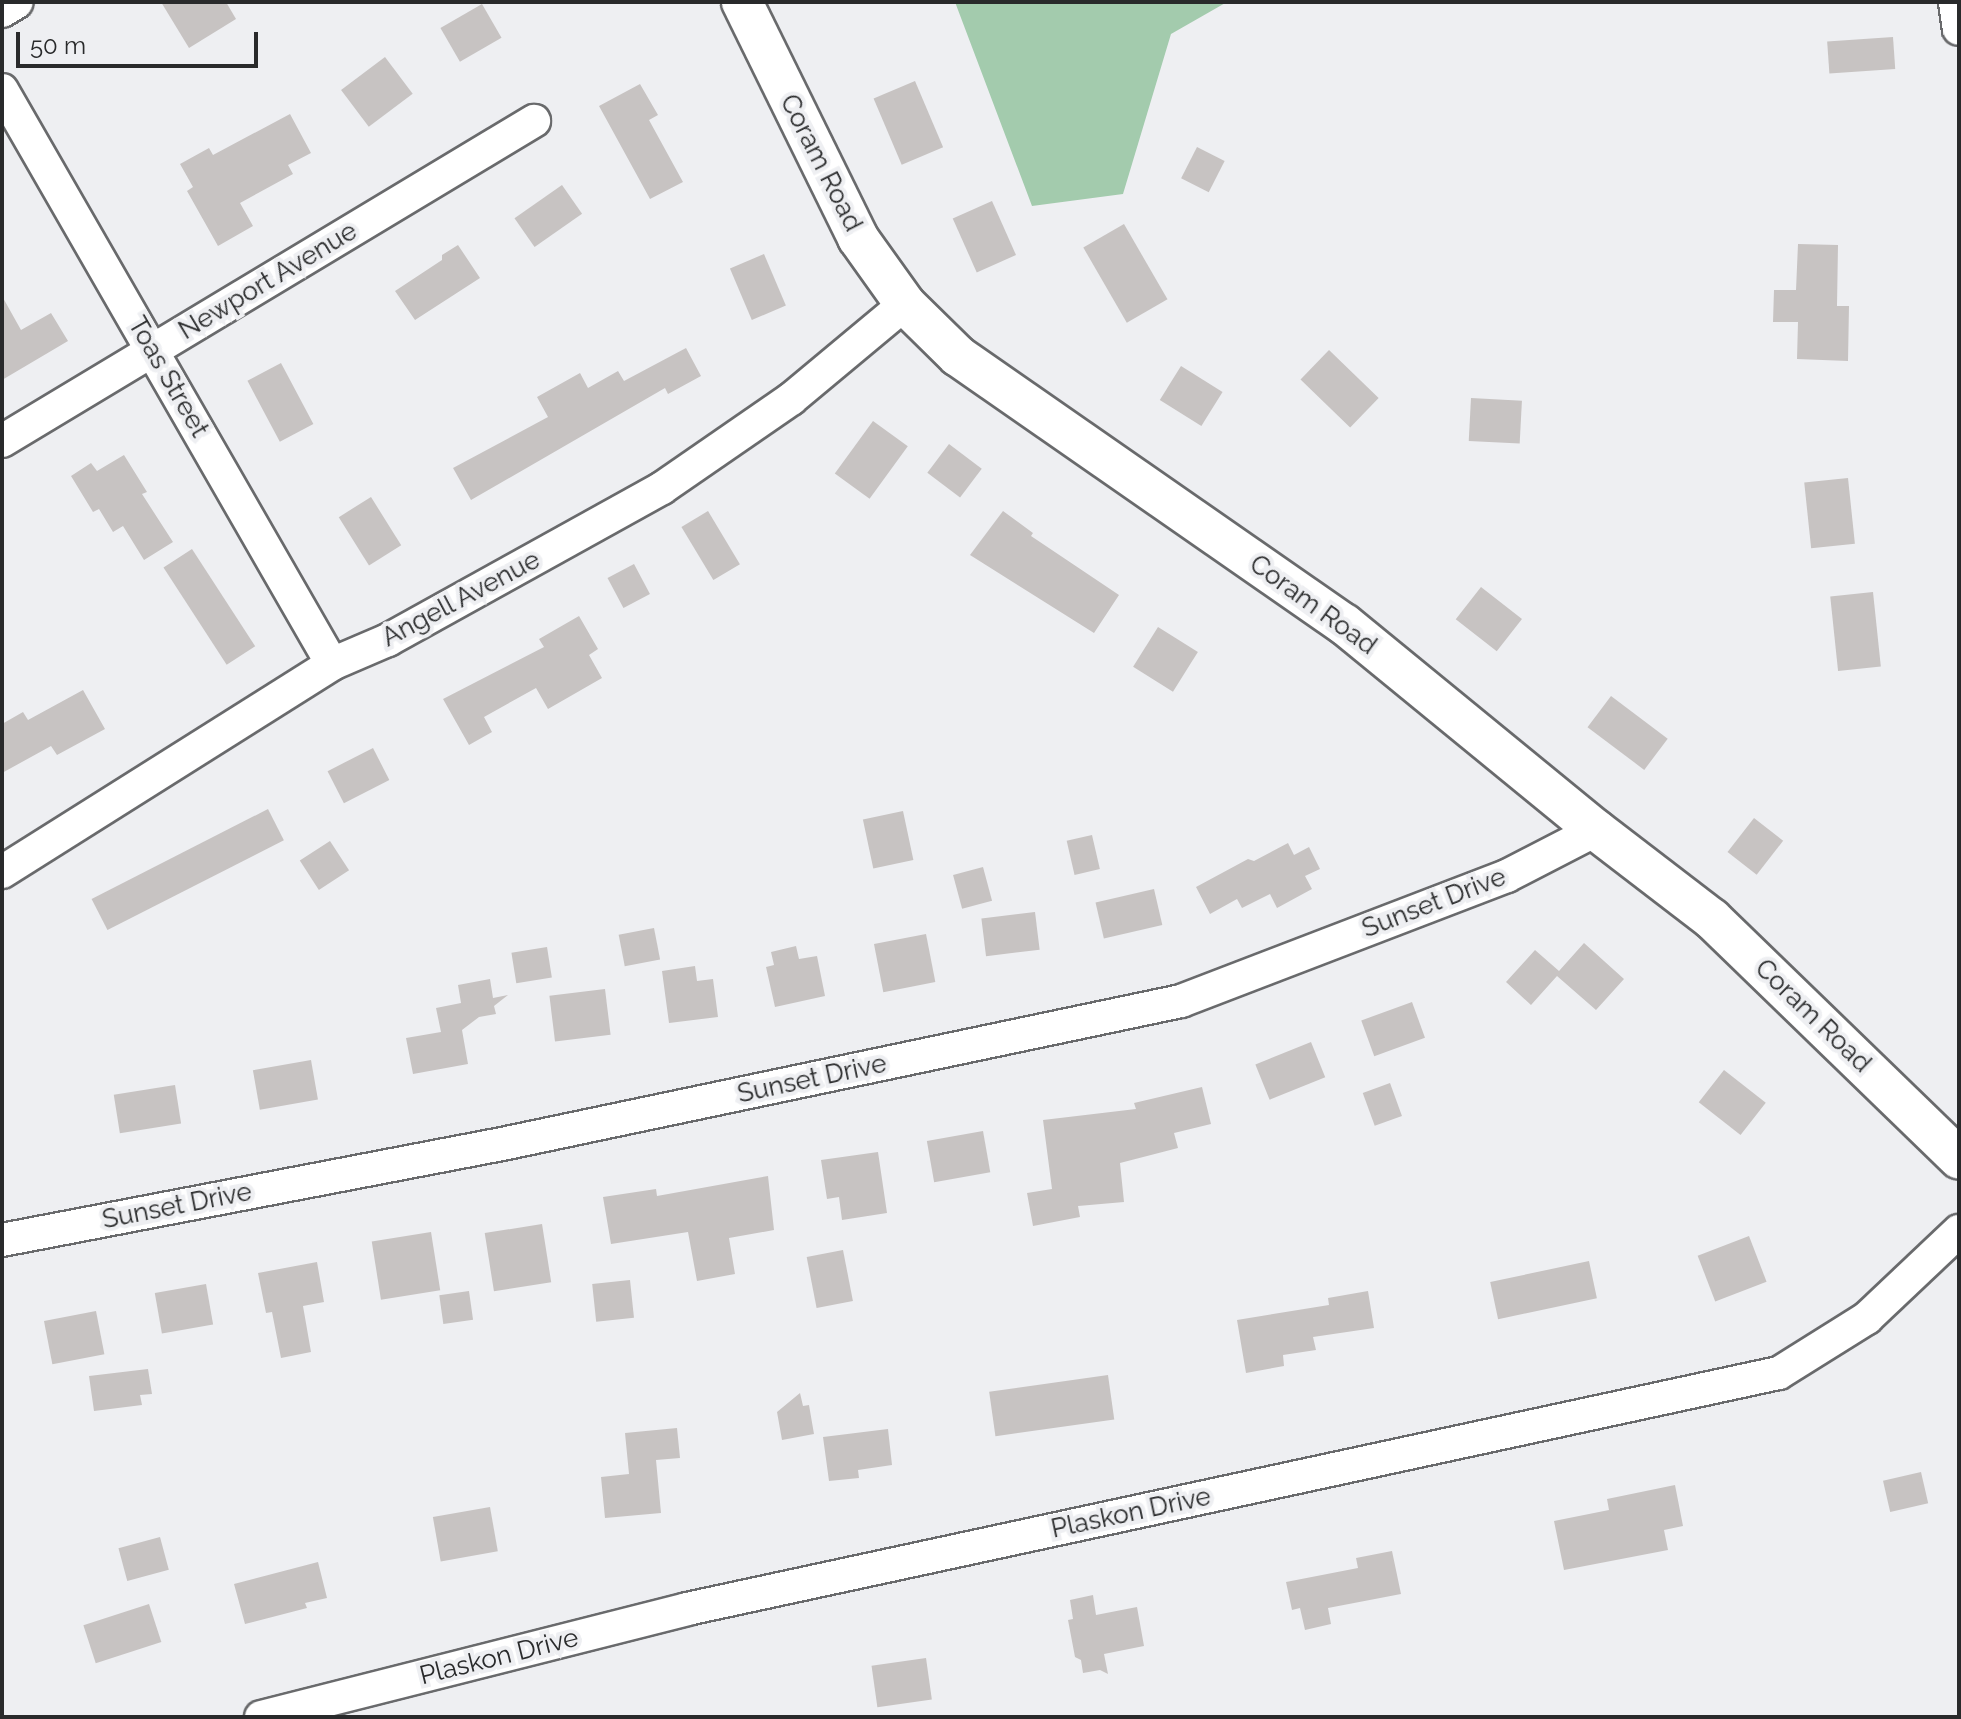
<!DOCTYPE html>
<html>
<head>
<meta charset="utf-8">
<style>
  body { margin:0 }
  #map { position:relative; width:1961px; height:1719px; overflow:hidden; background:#eeeff2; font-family:Raleway,sans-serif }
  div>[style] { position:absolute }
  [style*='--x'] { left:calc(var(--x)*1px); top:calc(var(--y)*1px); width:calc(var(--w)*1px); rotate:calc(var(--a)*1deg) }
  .forest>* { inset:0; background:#a3cbad }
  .building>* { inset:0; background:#c7c3c2; transform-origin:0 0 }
  .roads { filter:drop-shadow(2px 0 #696a6c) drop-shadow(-2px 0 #696a6c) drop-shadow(0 2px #696a6c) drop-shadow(0 -2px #696a6c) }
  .minor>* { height:32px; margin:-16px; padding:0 16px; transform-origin:16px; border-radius:16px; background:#fff }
  .tertiary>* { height:40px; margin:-20px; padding:0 20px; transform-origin:20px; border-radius:20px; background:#fff }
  span { translate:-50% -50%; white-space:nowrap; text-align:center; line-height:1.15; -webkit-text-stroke:8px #eeeff2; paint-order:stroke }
  .street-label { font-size:26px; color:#292a2b }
  .frame { position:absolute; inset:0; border:4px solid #292a2b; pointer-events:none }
  .scale { position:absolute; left:16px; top:32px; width:242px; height:36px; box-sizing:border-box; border:4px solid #292a2b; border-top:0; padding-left:10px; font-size:24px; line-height:28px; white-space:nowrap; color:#292a2b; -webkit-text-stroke:6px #eeeff2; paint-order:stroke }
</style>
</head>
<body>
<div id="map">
  <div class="forest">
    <div style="clip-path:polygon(955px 2px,1227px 2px,1171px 34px,1123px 194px,1032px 206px)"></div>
  </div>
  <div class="building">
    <div style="clip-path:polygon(161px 2px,226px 2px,236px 19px,189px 48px)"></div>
    <div style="left:482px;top:4px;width:39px;height:48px;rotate:60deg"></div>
    <div style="left:1893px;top:37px;width:32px;height:66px;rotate:86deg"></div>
    <div style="left:385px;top:57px;width:46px;height:55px;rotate:53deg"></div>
    <div style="left:915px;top:81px;width:72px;height:45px;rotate:67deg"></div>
    <div style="clip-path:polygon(640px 84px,658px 115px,649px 120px,683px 182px,650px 199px,599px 106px)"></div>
    <div style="clip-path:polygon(290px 114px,311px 153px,288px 165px,293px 174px,240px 203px,253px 226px,218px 246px,187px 191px,193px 187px,180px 164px,209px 148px,213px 155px)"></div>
    <div style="left:1197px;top:147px;width:31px;height:35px;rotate:27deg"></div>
    <div style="left:562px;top:185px;width:35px;height:58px;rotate:55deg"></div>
    <div style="left:992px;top:201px;width:59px;height:43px;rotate:66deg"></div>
    <div style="left:1124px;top:224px;width:87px;height:47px;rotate:60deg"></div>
    <div style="clip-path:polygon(1798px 244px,1838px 245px,1837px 306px,1849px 306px,1848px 361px,1797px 359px,1798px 322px,1773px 322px,1774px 290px,1796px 290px)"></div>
    <div style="clip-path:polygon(458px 245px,480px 278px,415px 320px,395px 291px,442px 260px,442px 255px)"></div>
    <div style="left:764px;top:254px;width:56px;height:37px;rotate:67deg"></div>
    <div style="clip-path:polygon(2px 296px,21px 330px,51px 313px,68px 341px,2px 380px)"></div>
    <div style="clip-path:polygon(686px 348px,701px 376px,668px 394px,665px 388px,471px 500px,453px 468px,548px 417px,537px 397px,580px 373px,588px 388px,618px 371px,624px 381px)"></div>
    <div style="left:1329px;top:350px;width:69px;height:41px;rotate:44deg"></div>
    <div style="left:281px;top:363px;width:69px;height:38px;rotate:62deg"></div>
    <div style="left:1181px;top:366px;width:49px;height:40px;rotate:32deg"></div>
    <div style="left:1471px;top:398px;width:51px;height:43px;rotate:3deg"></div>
    <div style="left:873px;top:421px;width:43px;height:65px;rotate:36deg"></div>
    <div style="left:949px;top:444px;width:41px;height:36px;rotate:37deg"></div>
    <div style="clip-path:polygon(124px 455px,147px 492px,142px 494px,173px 542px,144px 560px,123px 526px,113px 532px,99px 509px,93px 512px,71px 476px,91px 463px,97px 471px)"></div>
    <div style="left:1848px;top:478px;width:66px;height:44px;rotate:84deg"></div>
    <div style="left:371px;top:497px;width:57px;height:38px;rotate:58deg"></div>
    <div style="left:708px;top:511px;width:62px;height:31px;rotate:59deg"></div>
    <div style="clip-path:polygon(1003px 511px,1033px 533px,1031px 536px,1119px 595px,1094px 633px,970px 555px)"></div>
    <div style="left:192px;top:549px;width:116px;height:34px;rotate:57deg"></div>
    <div style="left:634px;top:564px;width:34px;height:30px;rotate:62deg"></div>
    <div style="left:1481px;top:587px;width:52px;height:41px;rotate:38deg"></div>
    <div style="left:1873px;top:592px;width:75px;height:43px;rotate:84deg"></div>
    <div style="clip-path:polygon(579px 616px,598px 649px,589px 655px,602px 678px,548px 709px,536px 688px,484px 717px,492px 732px,469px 745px,443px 699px,544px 647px,539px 639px)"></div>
    <div style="left:1158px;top:627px;width:47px;height:47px;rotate:32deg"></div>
    <div style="clip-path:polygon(83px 690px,105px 729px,57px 755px,51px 746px,2px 773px,2px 724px,23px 712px,28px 720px)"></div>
    <div style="left:1611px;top:696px;width:71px;height:39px;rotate:37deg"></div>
    <div style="left:373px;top:748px;width:36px;height:51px;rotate:63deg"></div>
    <div style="left:268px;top:809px;width:35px;height:198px;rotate:63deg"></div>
    <div style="left:903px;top:811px;width:50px;height:41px;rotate:78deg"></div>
    <div style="left:1754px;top:818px;width:37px;height:43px;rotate:38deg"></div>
    <div style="left:1092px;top:835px;width:35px;height:26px;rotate:77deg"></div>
    <div style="left:330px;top:841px;width:35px;height:36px;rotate:57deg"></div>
    <div style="clip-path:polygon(1288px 843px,1294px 855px,1309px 847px,1320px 869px,1305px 876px,1312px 889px,1277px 908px,1270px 894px,1242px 908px,1237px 899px,1210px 914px,1196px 887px,1248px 859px,1254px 861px)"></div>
    <div style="left:983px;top:867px;width:35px;height:31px;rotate:75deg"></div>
    <div style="left:1154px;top:889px;width:37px;height:60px;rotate:77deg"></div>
    <div style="left:1035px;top:912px;width:38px;height:54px;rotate:83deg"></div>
    <div style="left:654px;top:928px;width:32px;height:36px;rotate:79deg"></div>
    <div style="left:926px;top:934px;width:49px;height:53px;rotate:79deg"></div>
    <div style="clip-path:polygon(1584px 943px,1624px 979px,1596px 1010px,1557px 976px,1531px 1005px,1506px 982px,1535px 950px,1559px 971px)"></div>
    <div style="clip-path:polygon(796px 946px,799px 959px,817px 956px,825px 996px,775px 1007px,766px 967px,774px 965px,771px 952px)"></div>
    <div style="left:547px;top:947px;width:31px;height:36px;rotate:81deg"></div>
    <div style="clip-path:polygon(695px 966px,697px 981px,713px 979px,718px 1017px,669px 1023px,662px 971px)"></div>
    <div style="clip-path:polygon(490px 979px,493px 998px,508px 995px,494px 1006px,496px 1014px,479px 1017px,462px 1030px,468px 1064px,413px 1074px,406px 1038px,441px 1032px,436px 1008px,461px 1003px,458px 985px)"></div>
    <div style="left:605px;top:989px;width:46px;height:56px;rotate:83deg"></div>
    <div style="left:1412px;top:1002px;width:38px;height:54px;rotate:70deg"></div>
    <div style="left:1311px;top:1042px;width:38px;height:60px;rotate:68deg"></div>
    <div style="left:311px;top:1060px;width:40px;height:59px;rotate:80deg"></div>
    <div style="left:1724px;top:1070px;width:53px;height:41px;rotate:38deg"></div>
    <div style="left:1390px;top:1083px;width:35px;height:29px;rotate:70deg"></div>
    <div style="left:175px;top:1085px;width:39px;height:62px;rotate:81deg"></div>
    <div style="clip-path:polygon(1202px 1087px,1211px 1124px,1174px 1133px,1178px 1148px,1120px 1163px,1124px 1202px,1078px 1206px,1080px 1217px,1033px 1226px,1027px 1193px,1052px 1189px,1043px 1120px,1136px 1109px,1134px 1103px)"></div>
    <div style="left:983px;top:1131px;width:42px;height:57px;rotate:80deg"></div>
    <div style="clip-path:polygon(878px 1152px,887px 1213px,842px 1220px,839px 1197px,827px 1199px,821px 1160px)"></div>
    <div style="clip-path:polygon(768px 1176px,774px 1230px,729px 1238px,735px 1274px,697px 1281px,688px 1232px,611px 1244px,603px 1197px,656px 1189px,657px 1196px)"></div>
    <div style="left:542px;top:1224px;width:59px;height:58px;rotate:81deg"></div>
    <div style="left:431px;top:1232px;width:59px;height:60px;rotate:81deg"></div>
    <div style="left:1749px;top:1236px;width:49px;height:55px;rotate:69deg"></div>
    <div style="left:843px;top:1250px;width:52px;height:37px;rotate:79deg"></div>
    <div style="left:1589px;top:1261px;width:38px;height:101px;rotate:78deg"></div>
    <div style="clip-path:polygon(317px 1262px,324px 1302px,303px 1306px,311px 1352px,281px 1358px,272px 1312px,266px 1313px,258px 1273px)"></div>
    <div style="left:630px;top:1280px;width:38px;height:38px;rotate:84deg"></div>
    <div style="left:206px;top:1284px;width:41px;height:52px;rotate:80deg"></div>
    <div style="left:469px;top:1291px;width:29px;height:30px;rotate:82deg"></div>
    <div style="clip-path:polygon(1368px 1291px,1374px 1328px,1313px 1337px,1316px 1350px,1283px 1355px,1284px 1366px,1246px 1373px,1237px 1320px,1329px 1305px,1328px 1298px)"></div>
    <div style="left:96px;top:1311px;width:44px;height:53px;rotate:79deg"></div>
    <div style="clip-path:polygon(148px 1369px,152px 1394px,140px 1395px,142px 1405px,94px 1411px,89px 1376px)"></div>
    <div style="left:1108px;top:1375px;width:45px;height:120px;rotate:82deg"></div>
    <div style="clip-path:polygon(800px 1393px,803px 1406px,809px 1405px,814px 1434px,782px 1440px,777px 1412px)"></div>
    <div style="clip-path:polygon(677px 1428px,680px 1458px,656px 1460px,661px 1513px,605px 1518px,601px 1477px,629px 1474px,625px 1433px)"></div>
    <div style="clip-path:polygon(888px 1429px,892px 1465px,858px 1470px,859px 1478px,829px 1481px,823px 1437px)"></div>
    <div style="left:1921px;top:1472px;width:32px;height:39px;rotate:77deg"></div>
    <div style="clip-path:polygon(1675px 1485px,1683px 1526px,1664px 1530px,1668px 1550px,1564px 1570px,1554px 1521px,1609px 1510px,1607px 1499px)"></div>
    <div style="left:490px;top:1507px;width:45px;height:58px;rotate:80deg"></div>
    <div style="left:160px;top:1537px;width:34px;height:43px;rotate:75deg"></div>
    <div style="clip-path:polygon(1392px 1551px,1401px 1594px,1328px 1608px,1331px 1624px,1305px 1630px,1300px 1608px,1292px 1610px,1286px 1582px,1358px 1568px,1356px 1558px)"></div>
    <div style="clip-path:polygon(318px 1562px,327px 1598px,305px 1603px,307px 1608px,245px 1624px,234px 1584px)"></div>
    <div style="clip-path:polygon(1093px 1595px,1096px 1615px,1137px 1607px,1144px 1646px,1104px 1654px,1108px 1674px,1100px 1670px,1083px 1673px,1081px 1660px,1075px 1657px,1068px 1620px,1073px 1619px,1070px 1600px)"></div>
    <div style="left:149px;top:1604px;width:40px;height:69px;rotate:72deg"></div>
    <div style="left:926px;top:1658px;width:42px;height:55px;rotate:82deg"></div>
  </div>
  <div class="roads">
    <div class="minor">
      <div style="--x:1955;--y:2;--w:27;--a:82"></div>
      <div style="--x:2;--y:11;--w:17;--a:-31"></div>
      <div style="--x:2;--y:90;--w:662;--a:60.1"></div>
      <div style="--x:2;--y:441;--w:621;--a:-31.03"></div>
      <div style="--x:2;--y:872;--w:390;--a:-32.2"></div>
      <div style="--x:332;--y:664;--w:61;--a:-23.2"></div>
      <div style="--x:388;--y:640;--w:313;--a:-29"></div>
      <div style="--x:662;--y:488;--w:157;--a:-34.6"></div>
      <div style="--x:791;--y:399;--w:148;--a:-39.8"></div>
      <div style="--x:2;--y:1240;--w:509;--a:-10.87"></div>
      <div style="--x:502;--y:1144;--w:694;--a:-11.89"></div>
      <div style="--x:1181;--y:1001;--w:349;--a:-21"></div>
      <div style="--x:1507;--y:876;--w:100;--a:-27.3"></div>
      <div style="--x:261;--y:1717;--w:439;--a:-14.2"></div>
      <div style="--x:687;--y:1609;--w:1117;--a:-12.2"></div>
      <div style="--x:1779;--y:1373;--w:104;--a:-32"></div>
      <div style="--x:1867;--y:1318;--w:127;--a:-43.4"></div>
    </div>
    <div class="tertiary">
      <div style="--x:742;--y:2;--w:263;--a:63.8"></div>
      <div style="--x:858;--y:238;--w:81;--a:54.5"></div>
      <div style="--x:905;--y:304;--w:74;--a:44.5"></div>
      <div style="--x:958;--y:356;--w:470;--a:34.8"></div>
      <div style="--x:1344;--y:624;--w:325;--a:39.3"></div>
      <div style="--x:1596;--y:830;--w:146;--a:37.5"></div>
      <div style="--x:1712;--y:919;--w:344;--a:44.1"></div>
    </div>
  </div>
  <div class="street-label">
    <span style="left:821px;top:163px;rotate:63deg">Coram Road</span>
    <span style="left:268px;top:281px;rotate:-31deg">Newport Avenue</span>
    <span style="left:168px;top:377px;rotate:60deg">Toas Street</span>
    <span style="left:461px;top:599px;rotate:-28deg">Angell Avenue</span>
    <span style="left:1313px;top:605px;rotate:36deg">Coram Road</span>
    <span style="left:1434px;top:903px;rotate:-21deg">Sunset Drive</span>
    <span style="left:1813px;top:1016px;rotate:44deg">Coram Road</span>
    <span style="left:812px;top:1079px;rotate:-12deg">Sunset Drive</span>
    <span style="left:177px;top:1206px;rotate:-11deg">Sunset Drive</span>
    <span style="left:1131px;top:1513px;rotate:-12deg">Plaskon Drive</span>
    <span style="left:499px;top:1657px;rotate:-14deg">Plaskon Drive</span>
  </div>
  <div class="frame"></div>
  <div class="scale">50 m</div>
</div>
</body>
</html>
